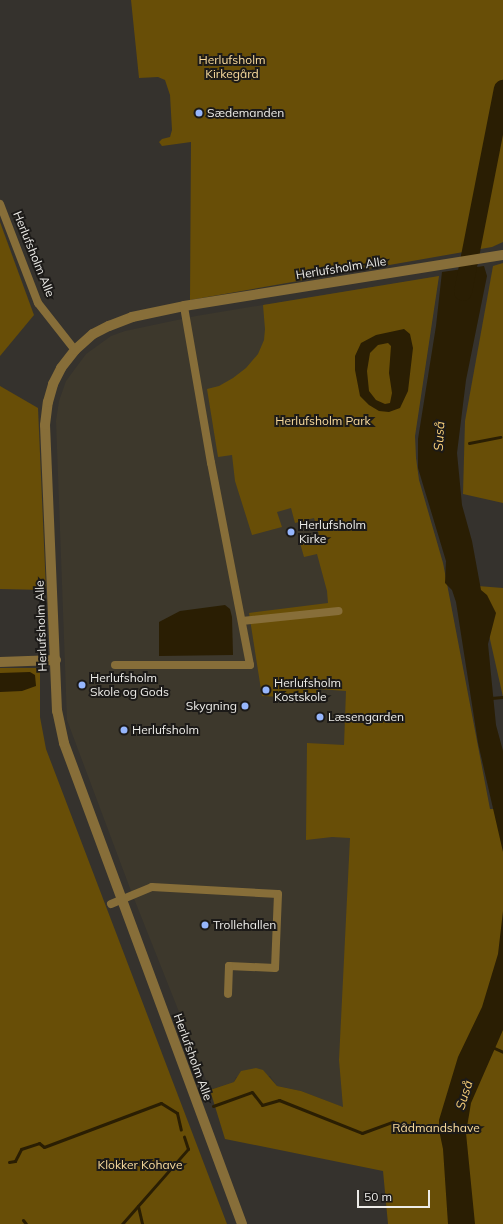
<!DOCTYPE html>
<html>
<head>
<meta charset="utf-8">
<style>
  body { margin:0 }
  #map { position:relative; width:503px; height:1224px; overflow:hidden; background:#35322d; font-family:Mulish,sans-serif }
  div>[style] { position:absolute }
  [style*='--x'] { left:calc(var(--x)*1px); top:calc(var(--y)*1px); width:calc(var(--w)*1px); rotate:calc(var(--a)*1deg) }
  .built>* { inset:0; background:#3d382c }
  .green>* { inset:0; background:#684e07 }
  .water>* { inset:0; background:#2a1e03 }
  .stream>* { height:3px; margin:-1.5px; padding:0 1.5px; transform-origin:1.5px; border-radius:1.5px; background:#2a1e03 }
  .river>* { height:18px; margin:-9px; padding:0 9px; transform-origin:9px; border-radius:9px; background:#2a1e03 }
  .minor>* { height:8px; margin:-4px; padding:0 4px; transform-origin:4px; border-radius:4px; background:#876e39 }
  .tertiary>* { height:10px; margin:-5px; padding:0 5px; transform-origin:5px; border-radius:5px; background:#876e39 }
  .dots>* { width:11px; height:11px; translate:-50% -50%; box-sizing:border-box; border:2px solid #1c1a18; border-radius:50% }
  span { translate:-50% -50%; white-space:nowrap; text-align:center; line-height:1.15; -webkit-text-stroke:4px #1c1a18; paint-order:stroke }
  .park-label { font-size:12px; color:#fadc9e }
  .poi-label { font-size:12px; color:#edece8 }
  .left { translate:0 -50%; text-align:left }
  .right { translate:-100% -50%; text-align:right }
  .street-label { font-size:12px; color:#edece8 }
  .water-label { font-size:13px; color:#f8cf79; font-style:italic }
  .scale { position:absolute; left:357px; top:1190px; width:73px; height:18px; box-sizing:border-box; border:2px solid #edece8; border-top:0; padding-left:5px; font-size:12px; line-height:14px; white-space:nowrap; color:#edece8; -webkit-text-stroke:3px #1c1a18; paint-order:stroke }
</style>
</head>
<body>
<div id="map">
  <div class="built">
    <div style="clip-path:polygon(439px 276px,415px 436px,416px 458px,419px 480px,443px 563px,490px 810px,366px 1116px,301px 1091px,277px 1086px,270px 1076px,236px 1077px,234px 1082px,210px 1090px,131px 891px,67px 720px,56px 421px,59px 401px,66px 381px,86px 354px,111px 336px,125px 331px,196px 316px)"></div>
  </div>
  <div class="green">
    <div style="clip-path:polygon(131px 0,503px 0,503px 242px,492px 247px,190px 300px,191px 142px,162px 146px,159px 142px,162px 139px,170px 137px,172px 130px,170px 95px,165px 80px,158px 77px,139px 78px)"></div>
    <div style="clip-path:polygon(0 222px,34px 315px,0 356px)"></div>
    <div style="clip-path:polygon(503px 263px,503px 503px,463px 494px,465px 421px,493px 266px)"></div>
    <div style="clip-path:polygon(439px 276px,415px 436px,416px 458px,419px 480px,443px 563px,490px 809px,503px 809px,503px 1224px,388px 1224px,383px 1171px,225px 1139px,210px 1090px,234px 1082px,241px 1071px,256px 1068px,263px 1070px,277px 1086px,301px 1091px,343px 1107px,339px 1060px,350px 838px,332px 837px,306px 840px,307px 743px,344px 745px,346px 691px,318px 689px,318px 699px,262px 696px,249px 613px,328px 603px,327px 591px,317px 554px,304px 557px,300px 543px,320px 538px,314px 518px,295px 523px,291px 508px,277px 512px,282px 527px,252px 535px,235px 481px,232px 455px,218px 457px,207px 389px,219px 386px,233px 378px,246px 368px,258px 354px,264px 340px,265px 329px,263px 305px)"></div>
    <div style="clip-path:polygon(0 386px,38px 408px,46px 590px,0 589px)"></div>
    <div style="clip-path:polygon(478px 586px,503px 588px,503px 697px)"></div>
    <div style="clip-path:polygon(0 668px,37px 668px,40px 672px,40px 717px,46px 749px,227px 1224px,0 1224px)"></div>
  </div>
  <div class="water">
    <div style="clip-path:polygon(484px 266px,487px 276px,466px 380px,457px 453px,462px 505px,472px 541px,481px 590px,487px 595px,496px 613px,488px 644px,496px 725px,503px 751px,503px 852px,478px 743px,456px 602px,452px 590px,445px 583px,446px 561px,418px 468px,418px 439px,436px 326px,442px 272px)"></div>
    <div style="clip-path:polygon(evenodd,404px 329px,410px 334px,413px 348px,408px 391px,400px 408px,389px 412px,379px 411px,369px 405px,360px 396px,355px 370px,355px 356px,361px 343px,376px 335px,404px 329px,388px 343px,391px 346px,389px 373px,392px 393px,390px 403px,385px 404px,376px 400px,369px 391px,367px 371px,370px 353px,378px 345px,388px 343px)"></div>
    <div style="clip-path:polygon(225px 605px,230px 609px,232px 617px,233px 655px,159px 656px,159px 622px,180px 611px)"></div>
    <div style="clip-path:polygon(30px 672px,35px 675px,36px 686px,22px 691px,0 692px,0 673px)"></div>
    <div style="clip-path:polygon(503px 911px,503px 1030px,471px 1103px,466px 1133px,475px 1224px,448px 1224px,443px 1149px,439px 1130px,439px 1120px,458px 1057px,482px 1007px,498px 954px)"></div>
  </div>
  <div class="stream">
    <div style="--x:469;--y:443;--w:32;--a:-11"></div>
    <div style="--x:491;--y:698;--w:12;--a:-5"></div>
    <div style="--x:492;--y:1047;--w:12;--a:24"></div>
    <div style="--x:213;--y:1106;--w:41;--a:-19.7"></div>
    <div style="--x:252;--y:1092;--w:16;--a:52"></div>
    <div style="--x:262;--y:1105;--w:18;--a:-16"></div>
    <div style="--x:279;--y:1100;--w:89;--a:21.7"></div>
    <div style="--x:362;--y:1133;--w:33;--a:-20"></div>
    <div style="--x:393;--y:1122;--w:12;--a:24"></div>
    <div style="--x:404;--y:1127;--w:17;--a:3"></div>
    <div style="--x:421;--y:1128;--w:21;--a:-3"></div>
    <div style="--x:9;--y:1162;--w:6;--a:-9"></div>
    <div style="--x:15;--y:1161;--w:13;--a:-63"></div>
    <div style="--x:21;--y:1149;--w:19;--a:-18"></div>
    <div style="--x:39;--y:1143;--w:6;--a:39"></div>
    <div style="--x:44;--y:1147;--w:125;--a:-20.6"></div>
    <div style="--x:161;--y:1103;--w:19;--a:32"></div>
    <div style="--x:177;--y:1113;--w:17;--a:77"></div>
    <div style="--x:138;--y:1206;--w:18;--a:77"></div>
    <div style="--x:23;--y:1220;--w:5;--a:53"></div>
    <div style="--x:122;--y:1224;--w:100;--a:-48.7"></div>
    <div style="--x:188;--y:1149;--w:13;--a:-108"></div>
  </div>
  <div class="river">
    <div style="--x:463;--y:292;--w:207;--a:-78.9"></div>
  </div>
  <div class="minor">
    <div style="--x:0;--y:204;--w:106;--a:69"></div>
    <div style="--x:38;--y:303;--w:60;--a:51.8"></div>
    <div style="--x:242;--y:621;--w:97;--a:-5.9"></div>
    <div style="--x:115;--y:665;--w:135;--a:0"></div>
    <div style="--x:250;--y:665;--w:206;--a:-100.9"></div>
    <div style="--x:211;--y:463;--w:159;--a:-99.8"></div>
    <div style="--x:111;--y:904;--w:44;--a:-22.5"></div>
    <div style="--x:152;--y:887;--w:126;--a:3.2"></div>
    <div style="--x:278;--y:894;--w:74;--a:92.3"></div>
    <div style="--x:275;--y:968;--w:46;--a:-177.5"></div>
    <div style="--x:229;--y:966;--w:28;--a:92"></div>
  </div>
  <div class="tertiary">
    <div style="--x:0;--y:662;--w:56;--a:-2"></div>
    <div style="--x:242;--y:1224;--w:513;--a:-110.31"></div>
    <div style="--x:64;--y:743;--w:33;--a:-102"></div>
    <div style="--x:57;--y:711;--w:286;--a:-92.4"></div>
    <div style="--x:45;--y:425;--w:23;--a:-83"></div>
    <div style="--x:48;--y:402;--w:19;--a:-74"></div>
    <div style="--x:53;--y:384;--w:18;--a:-63"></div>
    <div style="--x:61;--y:368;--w:23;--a:-52"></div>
    <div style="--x:75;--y:350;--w:24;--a:-42"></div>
    <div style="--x:93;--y:334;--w:18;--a:-27"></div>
    <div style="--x:109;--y:326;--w:25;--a:-21"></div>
    <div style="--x:132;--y:317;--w:53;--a:-11.9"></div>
    <div style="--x:184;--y:306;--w:323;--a:-9.1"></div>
  </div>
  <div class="dots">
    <div style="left:199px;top:113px;background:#96b6fd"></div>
    <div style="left:291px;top:532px;background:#96b6fd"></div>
    <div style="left:82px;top:685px;background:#96b6fd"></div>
    <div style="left:266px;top:690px;background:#96b6fd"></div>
    <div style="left:245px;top:706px;background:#96b6fd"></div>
    <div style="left:320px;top:717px;background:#96b6fd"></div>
    <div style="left:124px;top:730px;background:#96b6fd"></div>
    <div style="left:205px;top:925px;background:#96b6fd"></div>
  </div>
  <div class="park-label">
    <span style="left:232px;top:67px">Herlufsholm<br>Kirkegård</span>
    <span style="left:323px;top:421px">Herlufsholm Park</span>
    <span style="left:436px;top:1128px">Rådmandshave</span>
    <span style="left:140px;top:1165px">Klokker Kohave</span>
  </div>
  <div class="poi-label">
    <span class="left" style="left:207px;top:113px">Sædemanden</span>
    <span class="left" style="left:299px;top:532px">Herlufsholm<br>Kirke</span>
    <span class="left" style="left:90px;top:685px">Herlufsholm<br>Skole og Gods</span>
    <span class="left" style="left:274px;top:690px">Herlufsholm<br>Kostskole</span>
    <span class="right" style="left:237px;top:706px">Skygning</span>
    <span class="left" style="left:328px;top:717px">Læsengarden</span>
    <span class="left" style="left:132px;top:730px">Herlufsholm</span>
    <span class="left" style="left:213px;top:925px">Trollehallen</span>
  </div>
  <div class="street-label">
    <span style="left:34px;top:254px;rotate:68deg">Herlufsholm Alle</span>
    <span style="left:341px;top:268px;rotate:-9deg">Herlufsholm Alle</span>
    <span style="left:41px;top:626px;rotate:-92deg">Herlufsholm Alle</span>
    <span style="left:193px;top:1057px;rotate:70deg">Herlufsholm Alle</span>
  </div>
  <div class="water-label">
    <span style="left:439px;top:436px;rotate:-87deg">Suså</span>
    <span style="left:464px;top:1095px;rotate:-73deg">Suså</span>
  </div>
  <div class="scale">50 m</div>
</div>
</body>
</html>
